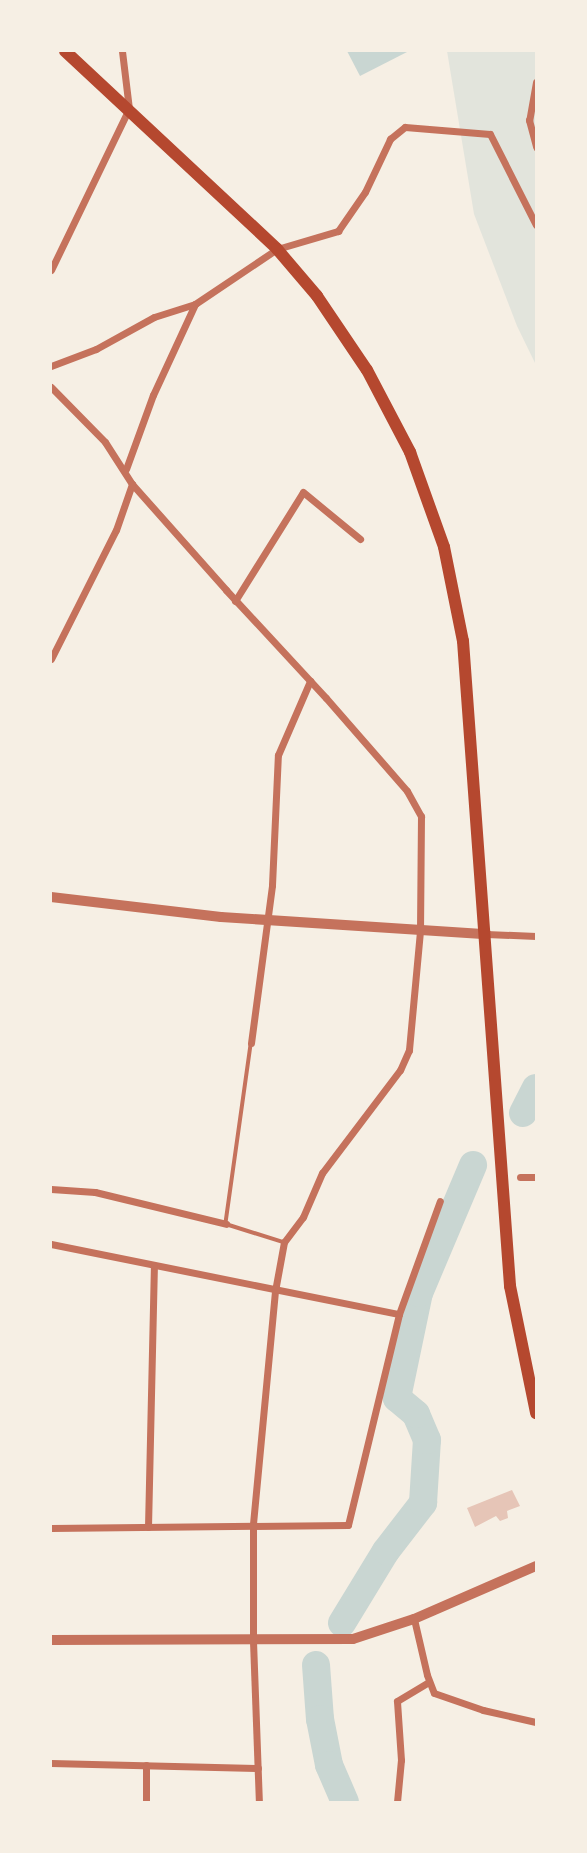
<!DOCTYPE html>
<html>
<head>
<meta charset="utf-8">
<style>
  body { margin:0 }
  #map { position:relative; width:587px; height:1853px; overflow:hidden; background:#f6efe4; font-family:"Roboto Condensed",sans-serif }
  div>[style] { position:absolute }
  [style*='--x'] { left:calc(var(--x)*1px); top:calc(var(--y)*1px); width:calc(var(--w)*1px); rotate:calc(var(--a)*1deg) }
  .green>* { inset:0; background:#e2e4dc }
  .water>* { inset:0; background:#c9d6d2 }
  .river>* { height:28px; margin:-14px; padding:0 14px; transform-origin:14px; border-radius:14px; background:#c9d6d2 }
  .building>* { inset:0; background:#e6c5b7 }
  .service>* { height:3.5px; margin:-1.75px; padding:0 1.75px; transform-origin:1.75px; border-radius:1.75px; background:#c5725c }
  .minor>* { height:7px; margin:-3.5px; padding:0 3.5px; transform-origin:3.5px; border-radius:3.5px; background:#c5725c }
  .tertiary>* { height:10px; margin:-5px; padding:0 5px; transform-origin:5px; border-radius:5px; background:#c5725c }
  .primary>* { height:12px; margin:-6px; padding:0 6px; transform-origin:6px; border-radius:6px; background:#b5482f }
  span { translate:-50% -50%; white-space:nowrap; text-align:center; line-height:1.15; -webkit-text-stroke:5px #f6efe4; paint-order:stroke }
  .frame { position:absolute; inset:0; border:52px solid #f6efe4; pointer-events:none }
</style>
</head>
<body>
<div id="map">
  <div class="green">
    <div style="clip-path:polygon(447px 51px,536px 51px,536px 365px,517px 326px,474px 214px)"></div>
  </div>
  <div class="water">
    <div style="clip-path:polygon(347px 51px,409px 51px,360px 76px)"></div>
  </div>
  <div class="river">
    <div style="--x:523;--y:1113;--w:28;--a:-63"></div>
    <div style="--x:342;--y:1623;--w:84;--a:-58.6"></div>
    <div style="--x:386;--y:1551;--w:61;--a:-52.4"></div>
    <div style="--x:423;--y:1503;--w:63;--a:-86.4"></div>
    <div style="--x:427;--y:1440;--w:28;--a:-113"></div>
    <div style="--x:416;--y:1414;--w:25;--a:-140"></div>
    <div style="--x:397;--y:1398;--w:107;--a:-78.2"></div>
    <div style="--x:419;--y:1293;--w:139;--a:-67.1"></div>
    <div style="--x:316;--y:1665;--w:54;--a:85.8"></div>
    <div style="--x:320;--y:1719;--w:47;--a:78.9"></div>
    <div style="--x:329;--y:1765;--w:40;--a:66.6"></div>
  </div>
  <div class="building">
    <div style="clip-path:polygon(512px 1490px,520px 1506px,507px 1511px,508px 1518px,500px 1521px,496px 1516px,475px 1527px,467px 1508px)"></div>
  </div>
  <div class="service">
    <div style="--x:251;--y:1045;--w:181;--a:98"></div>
    <div style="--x:226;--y:1224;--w:60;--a:17.5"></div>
  </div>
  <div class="minor">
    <div style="--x:536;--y:82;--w:39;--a:100"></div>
    <div style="--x:529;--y:120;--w:28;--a:75"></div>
    <div style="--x:51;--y:270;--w:179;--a:-64.2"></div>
    <div style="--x:129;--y:109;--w:58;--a:-96.9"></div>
    <div style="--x:51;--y:366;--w:48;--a:-20.7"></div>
    <div style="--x:96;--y:349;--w:66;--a:-28.9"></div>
    <div style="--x:154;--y:317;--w:43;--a:-17.6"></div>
    <div style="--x:195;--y:304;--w:99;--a:-33.9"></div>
    <div style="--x:277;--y:249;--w:64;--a:-16.4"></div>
    <div style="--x:338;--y:231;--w:47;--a:-55.3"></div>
    <div style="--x:365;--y:192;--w:59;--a:-64.7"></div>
    <div style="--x:390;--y:139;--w:19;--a:-39"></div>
    <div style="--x:405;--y:127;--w:85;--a:4.7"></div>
    <div style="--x:490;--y:134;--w:102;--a:63.2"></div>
    <div style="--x:51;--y:387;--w:77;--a:45.5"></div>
    <div style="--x:105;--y:442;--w:50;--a:57.3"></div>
    <div style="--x:132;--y:484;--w:142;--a:48.4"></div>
    <div style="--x:226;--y:590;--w:147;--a:47.2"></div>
    <div style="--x:326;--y:698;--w:123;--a:48.9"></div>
    <div style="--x:407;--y:791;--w:29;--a:61"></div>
    <div style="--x:421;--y:816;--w:115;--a:90.5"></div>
    <div style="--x:420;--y:931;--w:120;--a:95.3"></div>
    <div style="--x:409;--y:1050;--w:22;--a:114"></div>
    <div style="--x:400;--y:1070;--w:129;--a:127.1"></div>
    <div style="--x:322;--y:1173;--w:48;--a:113.4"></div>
    <div style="--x:303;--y:1217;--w:31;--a:127"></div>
    <div style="--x:284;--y:1242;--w:50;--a:100.4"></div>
    <div style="--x:275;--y:1291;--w:235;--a:95.4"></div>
    <div style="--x:253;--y:1525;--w:116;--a:90"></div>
    <div style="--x:253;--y:1641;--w:161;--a:87.9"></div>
    <div style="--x:126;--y:469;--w:79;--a:-70"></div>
    <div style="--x:153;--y:395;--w:100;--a:-65.2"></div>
    <div style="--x:235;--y:601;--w:128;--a:-58"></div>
    <div style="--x:303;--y:492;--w:74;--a:39.5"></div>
    <div style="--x:51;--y:659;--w:144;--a:-63.3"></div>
    <div style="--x:116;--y:530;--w:49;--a:-70.8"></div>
    <div style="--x:486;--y:934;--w:50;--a:2.3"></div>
    <div style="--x:251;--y:1043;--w:159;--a:-82.4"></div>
    <div style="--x:272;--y:885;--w:130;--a:-87.4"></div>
    <div style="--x:278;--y:755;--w:81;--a:-66.6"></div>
    <div style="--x:520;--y:1177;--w:16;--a:0"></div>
    <div style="--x:51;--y:1189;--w:44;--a:3.9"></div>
    <div style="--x:95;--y:1192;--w:135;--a:13.7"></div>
    <div style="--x:51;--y:1244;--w:355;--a:11.4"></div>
    <div style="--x:148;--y:1527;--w:261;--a:-88.7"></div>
    <div style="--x:51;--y:1528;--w:297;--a:-0.6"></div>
    <div style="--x:348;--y:1525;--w:217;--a:-76.4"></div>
    <div style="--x:399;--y:1314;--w:120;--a:-70.1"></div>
    <div style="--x:414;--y:1619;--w:57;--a:76.9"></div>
    <div style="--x:427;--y:1675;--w:19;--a:69"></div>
    <div style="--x:434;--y:1693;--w:52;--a:19.1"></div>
    <div style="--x:483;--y:1710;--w:54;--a:12.8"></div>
    <div style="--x:51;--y:1763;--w:207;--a:1.4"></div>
    <div style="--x:146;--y:1802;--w:37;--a:-90"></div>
    <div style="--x:397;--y:1802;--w:42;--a:-84.6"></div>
    <div style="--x:401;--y:1760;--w:59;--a:-93.9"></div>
    <div style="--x:397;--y:1701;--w:37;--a:-31"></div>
  </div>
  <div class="tertiary">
    <div style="--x:51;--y:897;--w:171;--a:6.7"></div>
    <div style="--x:221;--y:917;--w:266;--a:3.7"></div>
    <div style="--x:51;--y:1640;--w:302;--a:-0.2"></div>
    <div style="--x:353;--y:1639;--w:64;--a:-18.2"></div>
    <div style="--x:414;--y:1619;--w:133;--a:-23.5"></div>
  </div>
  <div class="primary">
    <div style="--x:65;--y:51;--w:290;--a:43"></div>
    <div style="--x:277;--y:249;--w:62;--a:49.6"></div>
    <div style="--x:317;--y:296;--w:89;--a:56"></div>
    <div style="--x:367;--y:370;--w:93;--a:62.3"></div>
    <div style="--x:410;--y:452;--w:101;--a:70.3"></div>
    <div style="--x:444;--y:547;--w:96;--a:78.6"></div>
    <div style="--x:463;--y:641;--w:647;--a:85.83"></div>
    <div style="--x:510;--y:1286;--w:130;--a:78.4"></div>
  </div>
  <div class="frame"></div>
</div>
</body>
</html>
